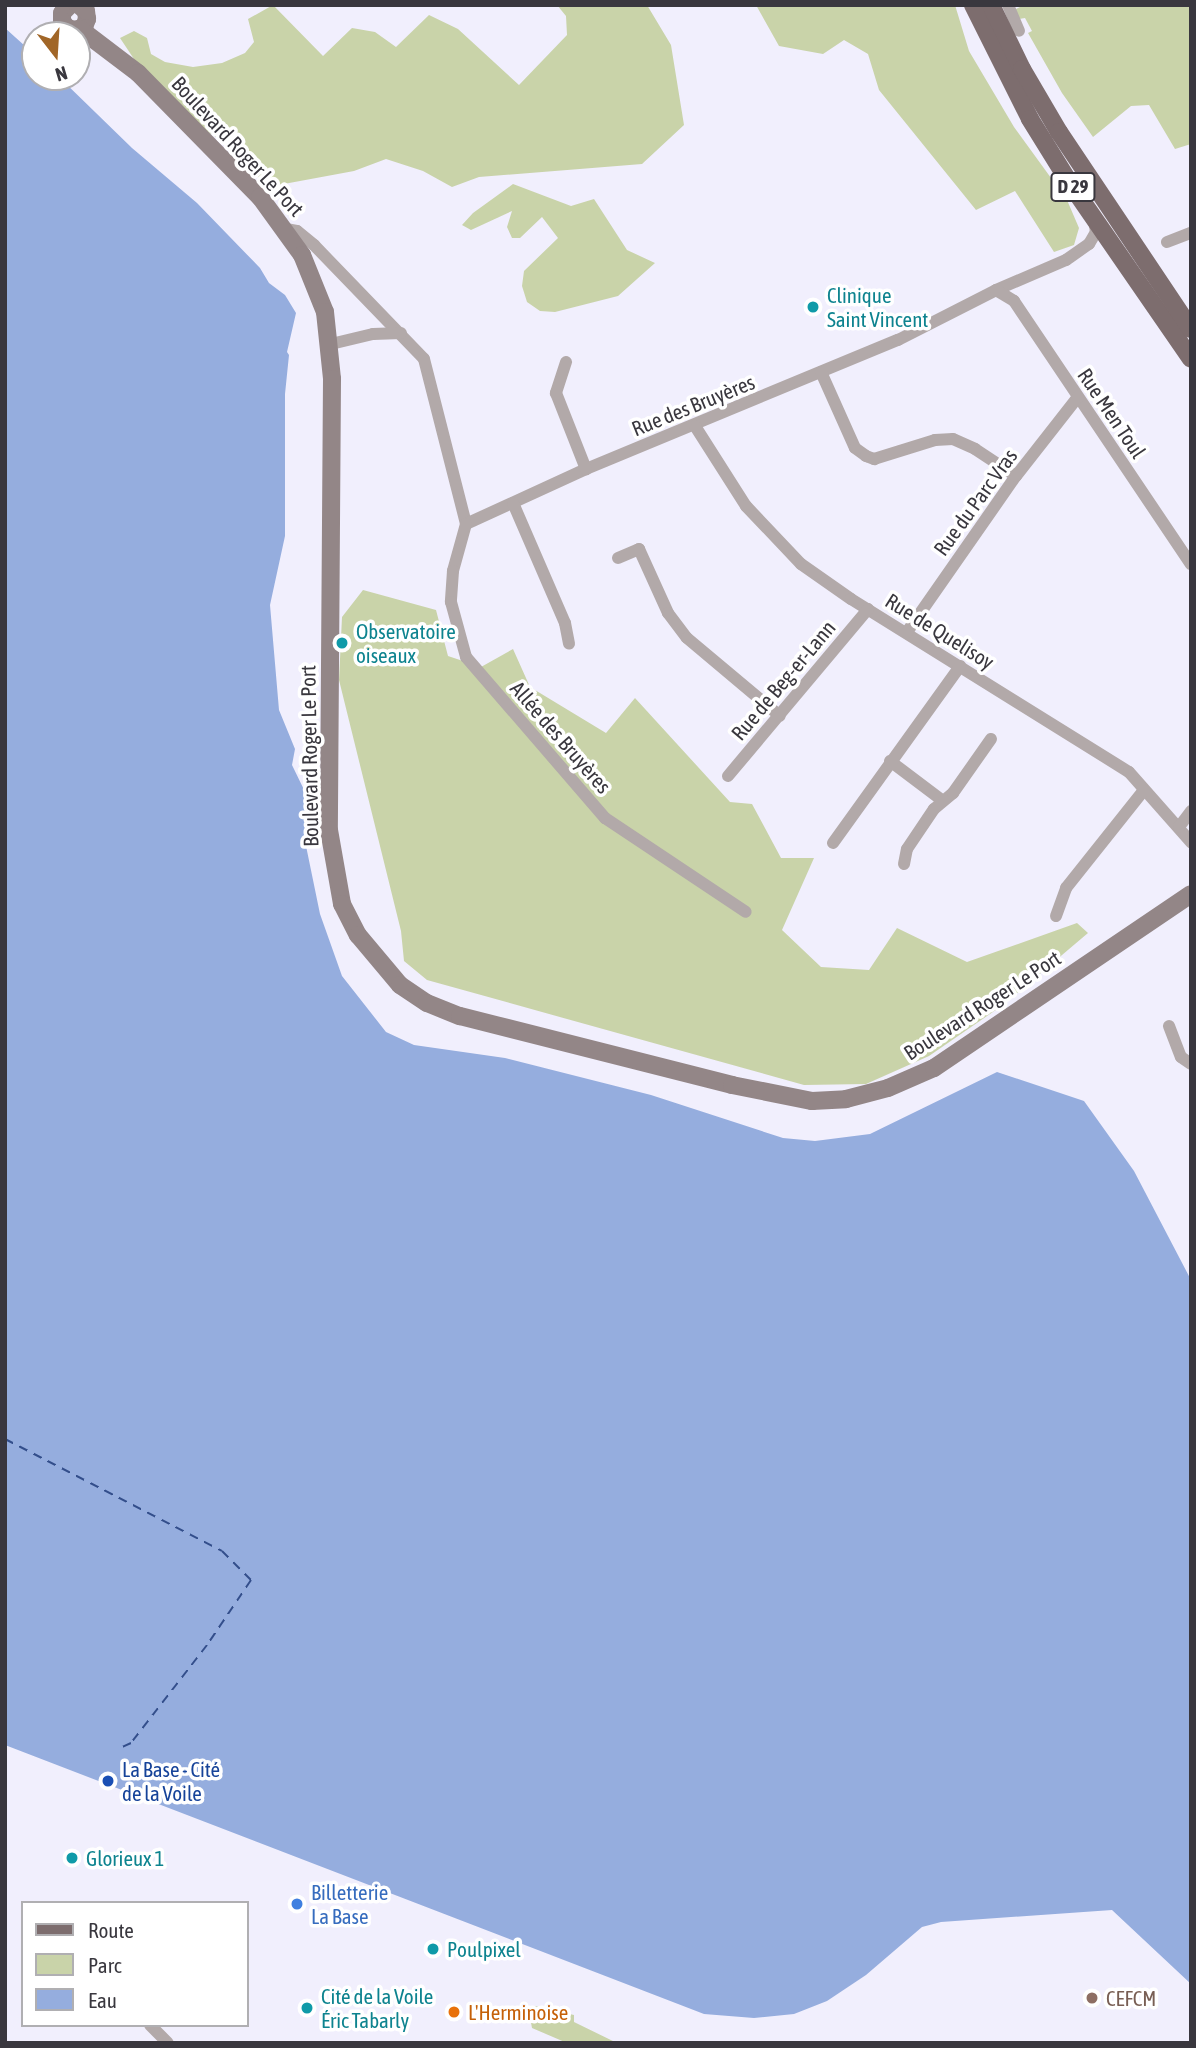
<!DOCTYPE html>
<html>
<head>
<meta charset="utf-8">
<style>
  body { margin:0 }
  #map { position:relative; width:1196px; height:2048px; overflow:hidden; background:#f1effd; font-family:"Asap Condensed",sans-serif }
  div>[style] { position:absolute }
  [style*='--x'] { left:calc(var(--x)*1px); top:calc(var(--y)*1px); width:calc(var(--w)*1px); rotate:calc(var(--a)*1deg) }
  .green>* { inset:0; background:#c9d3a9 }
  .water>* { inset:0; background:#95adde }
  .ferry>* { height:2px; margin-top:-1px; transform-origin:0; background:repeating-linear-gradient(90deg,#334e8b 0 9px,transparent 0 16px) }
  .street>* { height:12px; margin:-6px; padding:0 6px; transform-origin:6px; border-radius:6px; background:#b2a9a9 }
  .secondary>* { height:18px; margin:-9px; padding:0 9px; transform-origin:9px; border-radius:9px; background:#938687 }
  .primary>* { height:18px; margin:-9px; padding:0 9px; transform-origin:9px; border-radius:9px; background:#7d6d6e }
  .dots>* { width:19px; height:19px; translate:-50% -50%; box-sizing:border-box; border:4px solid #fff; border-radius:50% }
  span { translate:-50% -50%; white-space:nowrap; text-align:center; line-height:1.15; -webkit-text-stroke:7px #fff; paint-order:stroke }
  .shield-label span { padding:2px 5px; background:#fff; border:2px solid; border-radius:5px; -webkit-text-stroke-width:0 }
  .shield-label { font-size:19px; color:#39373e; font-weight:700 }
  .street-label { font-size:21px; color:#39373e }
  .culture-label { font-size:21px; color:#0d838f }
  .left { translate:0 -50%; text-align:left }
  .transit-label { font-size:21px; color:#164399 }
  .shop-label { font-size:21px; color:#366cbe }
  .education-label { font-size:21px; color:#785e54 }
  .food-label { font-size:21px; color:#c56008 }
  .frame { position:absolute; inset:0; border:7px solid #39373e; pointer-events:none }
  .legend { position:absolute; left:21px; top:1901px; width:228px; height:126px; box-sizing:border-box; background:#fff; border:2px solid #b0afb2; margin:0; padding:9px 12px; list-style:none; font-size:21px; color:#39373e }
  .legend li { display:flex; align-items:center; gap:14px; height:35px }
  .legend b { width:35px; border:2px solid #b0afb2 }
  .north { position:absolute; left:21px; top:21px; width:70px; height:70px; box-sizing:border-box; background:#fff; border:2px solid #b0afb2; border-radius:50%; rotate:163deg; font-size:19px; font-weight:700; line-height:28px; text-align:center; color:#39373e }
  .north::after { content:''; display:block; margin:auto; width:24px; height:32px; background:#a16627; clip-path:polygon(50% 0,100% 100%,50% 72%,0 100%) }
</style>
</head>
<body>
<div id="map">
  <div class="green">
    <div style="clip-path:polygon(273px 5px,323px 56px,352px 28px,375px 32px,396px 47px,429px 15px,458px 29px,519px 85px,567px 35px,566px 16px,557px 5px,647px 5px,671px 45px,684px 125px,642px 164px,479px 177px,452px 187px,423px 171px,386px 159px,354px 171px,273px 186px,249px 172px,234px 149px,199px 126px,152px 86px,120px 38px,134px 31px,147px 38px,151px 54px,165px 62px,193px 67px,222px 63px,245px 53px,254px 42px,248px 19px)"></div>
    <div style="clip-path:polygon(756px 5px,955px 5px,969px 51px,1014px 127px,1067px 200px,1079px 228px,1074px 245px,1054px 252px,1015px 191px,976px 210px,879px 90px,868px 54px,844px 40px,823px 54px,779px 46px)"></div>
    <div style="clip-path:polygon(1024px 5px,1191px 5px,1191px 144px,1175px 149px,1149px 105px,1131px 106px,1093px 137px,1062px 93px,1028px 33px,1032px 31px,1025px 18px,1019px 19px,1014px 10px)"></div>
    <div style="clip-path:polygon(513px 184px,571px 206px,594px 199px,627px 250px,655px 263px,618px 296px,555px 312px,540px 311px,527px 302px,522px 286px,524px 271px,558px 238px,542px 217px,520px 238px,512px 238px,507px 227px,512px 211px,471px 230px,462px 225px,473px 213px)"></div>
    <div style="clip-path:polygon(363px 590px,436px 610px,448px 656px,481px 667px,513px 649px,530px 687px,606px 733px,635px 698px,730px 802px,752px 804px,781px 858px,814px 858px,782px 930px,821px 967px,869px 970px,897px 928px,967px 962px,1077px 923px,1088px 933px,1003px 1005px,929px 1056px,866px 1084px,804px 1085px,427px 980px,404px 961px,401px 931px,339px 680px,342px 617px)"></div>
    <div style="clip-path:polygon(535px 2006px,574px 2015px,574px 2022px,617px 2043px,567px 2043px,532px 2028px,530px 2017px)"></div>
  </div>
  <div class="water">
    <div style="clip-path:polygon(5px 28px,35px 55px,35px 77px,59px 77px,132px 148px,197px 203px,260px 268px,269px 283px,285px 295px,296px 313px,287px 352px,289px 355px,285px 394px,285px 536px,270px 605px,279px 710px,295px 749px,292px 765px,308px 798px,305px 841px,320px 914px,342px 976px,386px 1032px,414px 1045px,505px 1058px,651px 1095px,783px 1138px,815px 1141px,870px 1134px,997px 1072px,1084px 1101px,1134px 1171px,1191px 1280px,1191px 1984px,1112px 1910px,941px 1922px,922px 1927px,866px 1975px,827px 2001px,794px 2014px,754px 2018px,704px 2014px,5px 1745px)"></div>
  </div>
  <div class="ferry">
    <div style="--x:5;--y:1439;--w:244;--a:27.3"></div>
    <div style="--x:222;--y:1551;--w:41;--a:45"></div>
    <div style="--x:251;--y:1580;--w:78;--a:124.1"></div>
    <div style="--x:207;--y:1645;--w:124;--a:127.8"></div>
    <div style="--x:131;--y:1743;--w:10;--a:156"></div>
  </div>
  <div class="street">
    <div style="--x:1008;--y:5;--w:28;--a:67"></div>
    <div style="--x:286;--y:229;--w:11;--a:10"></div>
    <div style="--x:297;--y:231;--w:22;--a:39"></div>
    <div style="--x:314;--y:245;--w:158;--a:46"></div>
    <div style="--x:424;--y:359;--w:170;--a:75.7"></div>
    <div style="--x:466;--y:524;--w:132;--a:-24.6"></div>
    <div style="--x:586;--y:469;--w:338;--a:-22.5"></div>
    <div style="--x:898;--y:340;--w:110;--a:-27"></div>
    <div style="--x:996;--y:290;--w:76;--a:-23.2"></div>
    <div style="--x:1066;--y:260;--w:28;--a:-35"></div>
    <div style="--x:1089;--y:244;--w:14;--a:-60"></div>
    <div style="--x:1096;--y:232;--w:12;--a:-99"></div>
    <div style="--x:1167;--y:242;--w:26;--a:-21"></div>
    <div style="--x:996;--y:290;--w:21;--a:31"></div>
    <div style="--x:1014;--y:301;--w:317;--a:56.1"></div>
    <div style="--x:331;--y:344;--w:43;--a:-13.4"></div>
    <div style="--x:373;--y:334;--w:28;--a:-2"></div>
    <div style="--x:566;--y:362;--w:33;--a:108"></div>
    <div style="--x:556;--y:393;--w:82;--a:68.5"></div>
    <div style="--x:821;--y:372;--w:83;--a:65.9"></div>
    <div style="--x:855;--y:448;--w:14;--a:36"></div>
    <div style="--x:866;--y:456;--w:9;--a:21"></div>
    <div style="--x:874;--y:459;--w:64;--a:-17.3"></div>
    <div style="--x:935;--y:440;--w:18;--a:-3"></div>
    <div style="--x:953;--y:439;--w:24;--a:24"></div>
    <div style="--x:975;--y:449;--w:49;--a:33.4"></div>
    <div style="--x:695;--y:426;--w:95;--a:57.5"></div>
    <div style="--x:746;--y:506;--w:80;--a:46.5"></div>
    <div style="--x:801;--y:564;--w:61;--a:35"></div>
    <div style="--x:851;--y:599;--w:327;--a:31.9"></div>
    <div style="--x:1129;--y:772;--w:94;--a:48.5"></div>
    <div style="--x:513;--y:503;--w:131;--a:66.6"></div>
    <div style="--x:565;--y:623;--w:21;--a:79"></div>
    <div style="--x:466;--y:524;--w:49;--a:105.5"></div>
    <div style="--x:453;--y:571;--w:31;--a:94"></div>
    <div style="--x:451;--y:602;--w:57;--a:74.7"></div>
    <div style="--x:466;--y:657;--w:213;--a:49.2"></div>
    <div style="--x:605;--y:818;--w:169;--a:33.7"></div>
    <div style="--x:618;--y:558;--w:23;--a:-23"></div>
    <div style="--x:639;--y:549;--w:70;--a:65.6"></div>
    <div style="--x:668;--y:613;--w:31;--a:53"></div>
    <div style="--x:687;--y:638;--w:121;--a:40"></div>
    <div style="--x:907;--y:632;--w:190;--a:-55.1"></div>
    <div style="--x:1016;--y:476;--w:100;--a:-51.9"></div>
    <div style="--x:890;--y:761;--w:66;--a:37"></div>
    <div style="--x:728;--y:776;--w:218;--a:-50"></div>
    <div style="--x:1179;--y:827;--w:20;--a:-53"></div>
    <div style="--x:833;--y:843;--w:218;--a:-54.3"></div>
    <div style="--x:904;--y:864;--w:15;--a:-79"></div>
    <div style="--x:907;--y:849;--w:48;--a:-56"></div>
    <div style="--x:934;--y:809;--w:25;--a:-40"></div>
    <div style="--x:953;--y:793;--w:66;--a:-54.9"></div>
    <div style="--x:1056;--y:916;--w:30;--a:-70"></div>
    <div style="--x:1066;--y:888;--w:125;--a:-51.5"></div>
    <div style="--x:1169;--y:1026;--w:33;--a:69"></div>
    <div style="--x:1181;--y:1057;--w:12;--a:35"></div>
    <div style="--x:150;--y:2025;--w:25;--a:45"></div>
  </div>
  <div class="secondary">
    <div style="--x:70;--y:5;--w:11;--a:135"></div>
    <div style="--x:62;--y:13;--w:8;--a:90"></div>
    <div style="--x:62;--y:21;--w:9;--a:54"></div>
    <div style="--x:67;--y:28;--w:9;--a:13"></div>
    <div style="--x:76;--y:30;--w:9;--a:-21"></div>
    <div style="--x:84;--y:27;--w:9;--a:-69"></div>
    <div style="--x:87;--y:19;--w:8;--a:-97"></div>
    <div style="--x:86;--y:11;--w:9;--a:-139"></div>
    <div style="--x:80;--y:29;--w:73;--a:37.2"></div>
    <div style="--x:138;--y:73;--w:174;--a:45.5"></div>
    <div style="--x:260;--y:197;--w:72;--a:54.1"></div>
    <div style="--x:302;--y:255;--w:61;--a:68"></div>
    <div style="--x:325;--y:312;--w:67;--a:84"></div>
    <div style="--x:332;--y:379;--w:451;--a:90.4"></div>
    <div style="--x:329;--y:830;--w:75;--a:80"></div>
    <div style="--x:342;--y:904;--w:35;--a:63"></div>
    <div style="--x:358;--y:935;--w:65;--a:50"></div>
    <div style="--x:400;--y:985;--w:32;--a:34"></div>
    <div style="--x:427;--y:1003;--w:35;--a:22"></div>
    <div style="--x:460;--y:1016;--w:281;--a:14.2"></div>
    <div style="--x:732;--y:1085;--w:82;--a:11.3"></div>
    <div style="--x:812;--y:1101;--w:34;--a:-3"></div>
    <div style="--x:846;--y:1099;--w:43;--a:-14.7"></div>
    <div style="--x:888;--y:1088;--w:50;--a:-23.5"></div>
    <div style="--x:934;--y:1068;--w:310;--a:-34.1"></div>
  </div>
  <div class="primary">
    <div style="--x:973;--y:5;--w:127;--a:63.4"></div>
    <div style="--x:1030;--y:119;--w:78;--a:58.2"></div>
    <div style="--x:1071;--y:185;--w:211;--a:55.4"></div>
    <div style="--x:991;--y:5;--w:71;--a:64.2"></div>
    <div style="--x:1022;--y:69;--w:73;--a:59.6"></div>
    <div style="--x:1059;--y:132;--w:237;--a:56.2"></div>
  </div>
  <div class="dots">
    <div style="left:813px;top:307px;background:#0f9aa8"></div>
    <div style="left:342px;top:643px;background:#0f9aa8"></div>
    <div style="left:108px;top:1781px;background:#1a4fb4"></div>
    <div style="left:72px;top:1858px;background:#0f9aa8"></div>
    <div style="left:297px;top:1904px;background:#3f7fe0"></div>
    <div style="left:433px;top:1949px;background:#0f9aa8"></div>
    <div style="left:1092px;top:1998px;background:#8d6e63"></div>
    <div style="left:307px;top:2008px;background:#0f9aa8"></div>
    <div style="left:454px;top:2012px;background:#e8710a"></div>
  </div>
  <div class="shield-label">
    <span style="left:1073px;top:187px">D 29</span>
  </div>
  <div class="street-label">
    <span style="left:238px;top:146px;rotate:47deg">Boulevard Roger Le Port</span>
    <span style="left:693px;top:405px;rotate:-22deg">Rue des Bruyères</span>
    <span style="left:1112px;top:413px;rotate:56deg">Rue Men Toul</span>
    <span style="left:975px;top:502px;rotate:-54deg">Rue du Parc Vras</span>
    <span style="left:940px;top:631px;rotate:32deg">Rue de Quelisoy</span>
    <span style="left:783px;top:680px;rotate:-50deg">Rue de Beg-er-Lann</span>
    <span style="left:561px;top:737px;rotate:49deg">Allée des Bruyères</span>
    <span style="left:309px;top:756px;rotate:-91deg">Boulevard Roger Le Port</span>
    <span style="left:982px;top:1005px;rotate:-33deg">Boulevard Roger Le Port</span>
  </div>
  <div class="culture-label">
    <span class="left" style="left:827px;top:307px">Clinique<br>Saint Vincent</span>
    <span class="left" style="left:356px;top:643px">Observatoire<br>oiseaux</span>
    <span class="left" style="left:86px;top:1858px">Glorieux 1</span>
    <span class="left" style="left:447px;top:1949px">Poulpixel</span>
    <span class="left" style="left:321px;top:2008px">Cité de la Voile<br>Éric Tabarly</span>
  </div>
  <div class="transit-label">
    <span class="left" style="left:122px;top:1781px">La Base - Cité<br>de la Voile</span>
  </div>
  <div class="shop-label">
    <span class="left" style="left:311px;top:1904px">Billetterie<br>La Base</span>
  </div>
  <div class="education-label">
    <span class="left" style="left:1106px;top:1998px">CEFCM</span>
  </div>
  <div class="food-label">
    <span class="left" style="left:468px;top:2012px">L'Herminoise</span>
  </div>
  <div class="frame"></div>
  <ul class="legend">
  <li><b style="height:9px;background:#7d6d6e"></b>Route</li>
  <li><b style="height:19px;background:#c9d3a9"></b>Parc</li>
  <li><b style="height:19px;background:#95adde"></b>Eau</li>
  </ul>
  <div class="north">N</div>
</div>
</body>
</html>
